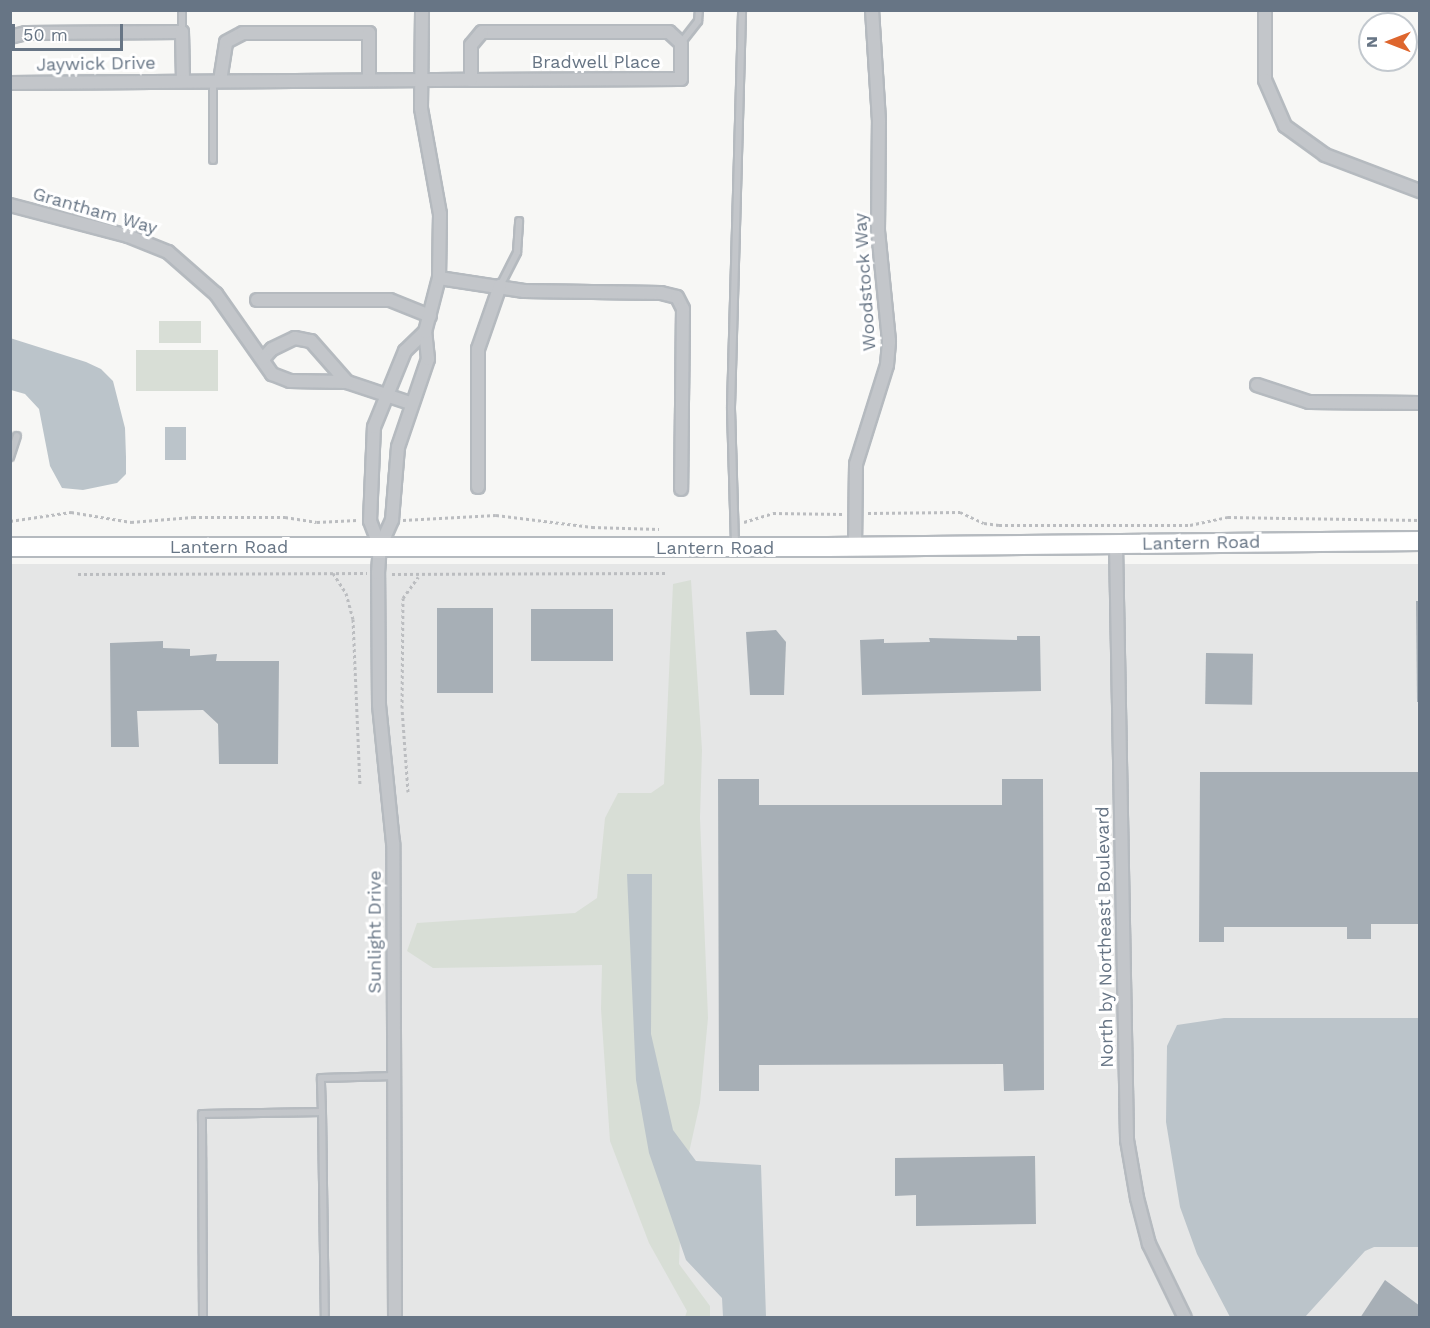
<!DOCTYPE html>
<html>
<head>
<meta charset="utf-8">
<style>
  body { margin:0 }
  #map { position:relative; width:1430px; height:1328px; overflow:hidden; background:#f7f7f5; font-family:"Work Sans",sans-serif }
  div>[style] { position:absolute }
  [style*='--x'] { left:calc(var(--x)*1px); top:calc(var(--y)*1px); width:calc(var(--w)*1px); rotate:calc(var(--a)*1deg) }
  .built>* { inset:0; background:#e5e6e6; transform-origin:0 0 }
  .green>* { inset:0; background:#d8ded6; transform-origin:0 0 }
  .water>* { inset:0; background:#bbc4ca; transform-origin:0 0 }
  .building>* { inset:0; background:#a7afb6; transform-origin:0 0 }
  .path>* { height:3px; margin-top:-1.5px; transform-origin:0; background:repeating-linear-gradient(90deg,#bbbdc0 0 3px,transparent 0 6px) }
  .roads { filter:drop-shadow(2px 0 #b5babf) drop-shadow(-2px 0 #b5babf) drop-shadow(0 2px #b5babf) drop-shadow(0 -2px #b5babf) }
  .lane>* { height:6px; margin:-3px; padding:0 3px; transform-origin:3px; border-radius:3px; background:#c3c6ca }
  .street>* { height:12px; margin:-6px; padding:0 6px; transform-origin:6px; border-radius:6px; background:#c3c6ca }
  .secondary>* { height:18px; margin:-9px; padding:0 9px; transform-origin:9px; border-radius:9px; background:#fff }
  span { translate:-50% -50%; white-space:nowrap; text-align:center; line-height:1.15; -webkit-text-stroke:6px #fff; paint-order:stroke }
  .street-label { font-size:18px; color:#677585 }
  .frame { position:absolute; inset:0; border:12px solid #677585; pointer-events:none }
  .north { position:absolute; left:1358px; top:12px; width:60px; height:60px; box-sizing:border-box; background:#fff; border:2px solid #c2c8ce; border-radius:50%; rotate:270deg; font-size:16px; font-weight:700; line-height:24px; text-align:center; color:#677585 }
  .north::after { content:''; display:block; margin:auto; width:21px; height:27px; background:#de662e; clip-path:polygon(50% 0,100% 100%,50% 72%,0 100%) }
  .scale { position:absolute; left:12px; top:24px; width:111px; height:27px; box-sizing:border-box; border:3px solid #677585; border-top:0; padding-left:8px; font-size:18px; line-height:21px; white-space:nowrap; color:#677585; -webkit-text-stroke:4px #fff; paint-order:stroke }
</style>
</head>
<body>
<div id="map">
  <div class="built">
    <div style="left:1419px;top:564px;width:753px;height:1409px;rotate:90deg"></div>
  </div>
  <div class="green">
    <div style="left:159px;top:321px;width:42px;height:22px"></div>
    <div style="left:218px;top:350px;width:41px;height:82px;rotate:90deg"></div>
    <div style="clip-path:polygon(691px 580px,702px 750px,700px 818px,708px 1018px,700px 1103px,682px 1184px,679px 1264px,710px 1306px,710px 1317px,685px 1317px,687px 1311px,649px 1243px,610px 1141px,601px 1009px,602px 965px,433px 968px,407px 951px,417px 923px,575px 913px,597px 898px,605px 818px,618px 793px,651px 793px,664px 784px,673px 584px)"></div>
  </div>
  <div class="water">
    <div style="clip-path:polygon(10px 338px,86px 362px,101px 369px,113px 381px,125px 428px,126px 457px,126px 474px,117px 483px,83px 490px,62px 488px,50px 466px,39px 409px,25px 394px,11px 390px)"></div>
    <div style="left:165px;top:427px;width:21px;height:33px"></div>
    <div style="clip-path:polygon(627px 874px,652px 874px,651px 1034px,673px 1130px,696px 1161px,761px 1165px,766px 1317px,723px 1317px,722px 1298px,686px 1260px,649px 1153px,636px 1080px)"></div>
    <div style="clip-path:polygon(1224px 1018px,1419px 1018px,1419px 1247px,1374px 1247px,1365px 1251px,1305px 1317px,1230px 1317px,1197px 1254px,1180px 1207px,1166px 1122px,1167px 1046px,1177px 1025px)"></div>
  </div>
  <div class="building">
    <div style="clip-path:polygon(1416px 601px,1420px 601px,1420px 702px,1417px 702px)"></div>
    <div style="left:437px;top:608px;width:56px;height:85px"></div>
    <div style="left:531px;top:609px;width:82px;height:52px"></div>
    <div style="clip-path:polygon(776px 630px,786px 642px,784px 695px,750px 695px,746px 632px)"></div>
    <div style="clip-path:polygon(1017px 636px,1040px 636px,1041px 691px,862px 695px,860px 640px,884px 639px,884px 643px,930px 642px,929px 638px,1017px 640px)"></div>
    <div style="clip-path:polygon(163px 641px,163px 648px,190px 649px,190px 656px,217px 654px,216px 661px,279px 661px,278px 764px,219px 764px,218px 724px,203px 710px,137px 711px,139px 747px,111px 747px,110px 643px)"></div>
    <div style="left:1206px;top:653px;width:47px;height:51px;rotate:1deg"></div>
    <div style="clip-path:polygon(1200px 772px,1420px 772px,1420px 924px,1371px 924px,1371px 939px,1347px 939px,1347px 927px,1224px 927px,1224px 942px,1199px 942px)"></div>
    <div style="clip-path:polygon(718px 779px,759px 779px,759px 805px,1002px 805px,1002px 779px,1043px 779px,1044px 1090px,1004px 1091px,1003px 1064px,759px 1065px,759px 1091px,719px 1091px)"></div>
    <div style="clip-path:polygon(1035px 1156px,1036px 1224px,916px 1226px,916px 1195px,895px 1196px,895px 1158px)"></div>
    <div style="clip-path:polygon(1385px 1280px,1420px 1306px,1420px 1318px,1360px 1318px)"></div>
  </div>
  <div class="path">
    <div style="--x:868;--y:513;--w:92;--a:-0.6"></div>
    <div style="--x:960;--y:512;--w:26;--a:25"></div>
    <div style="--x:984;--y:523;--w:15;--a:8"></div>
    <div style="--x:999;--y:525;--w:191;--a:0"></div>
    <div style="--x:1190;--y:525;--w:39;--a:-12"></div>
    <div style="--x:1228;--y:517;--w:192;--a:0.9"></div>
    <div style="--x:403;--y:520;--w:93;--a:-3.1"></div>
    <div style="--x:496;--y:515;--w:97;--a:7.1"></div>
    <div style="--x:592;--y:527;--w:67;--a:1.7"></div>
    <div style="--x:10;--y:521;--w:62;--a:-8.4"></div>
    <div style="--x:71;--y:512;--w:61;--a:9.5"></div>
    <div style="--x:131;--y:522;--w:62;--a:-4.6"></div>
    <div style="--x:193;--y:517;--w:92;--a:0"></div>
    <div style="--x:285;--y:517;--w:32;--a:9"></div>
    <div style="--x:317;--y:522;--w:40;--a:-2.9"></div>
    <div style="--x:744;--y:522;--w:30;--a:-17"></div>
    <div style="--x:773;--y:513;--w:70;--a:0.8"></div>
    <div style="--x:333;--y:573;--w:24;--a:57"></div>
    <div style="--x:346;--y:593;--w:27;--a:75"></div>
    <div style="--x:353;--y:619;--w:166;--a:87.6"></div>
    <div style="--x:78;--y:574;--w:289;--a:-0.2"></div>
    <div style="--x:392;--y:574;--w:276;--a:-0.2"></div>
    <div style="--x:408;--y:792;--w:84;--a:-94.1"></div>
    <div style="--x:402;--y:708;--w:110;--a:-89.5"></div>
    <div style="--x:403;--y:598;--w:26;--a:-54"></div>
  </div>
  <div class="roads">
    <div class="lane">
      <div style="--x:182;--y:10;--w:22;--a:90"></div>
      <div style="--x:681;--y:43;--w:28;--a:-52"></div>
      <div style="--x:698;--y:21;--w:11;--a:-85"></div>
      <div style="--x:213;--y:81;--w:79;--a:90"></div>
      <div style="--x:500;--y:286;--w:38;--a:-63"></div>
      <div style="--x:517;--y:252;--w:31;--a:-86"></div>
      <div style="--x:10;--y:457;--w:22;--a:-72"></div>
      <div style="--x:735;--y:544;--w:137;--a:-91.7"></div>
      <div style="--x:731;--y:407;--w:397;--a:-88.4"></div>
      <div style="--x:322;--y:1112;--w:206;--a:89.2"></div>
      <div style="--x:203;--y:1318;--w:204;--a:-90.3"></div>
      <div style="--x:202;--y:1114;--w:120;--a:-1"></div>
      <div style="--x:322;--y:1112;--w:34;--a:-92"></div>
      <div style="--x:321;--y:1078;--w:73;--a:-1.6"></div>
    </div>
    <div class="street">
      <div style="--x:1265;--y:10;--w:70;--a:90"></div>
      <div style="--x:1265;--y:80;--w:50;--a:66.5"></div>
      <div style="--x:1285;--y:126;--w:49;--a:35.9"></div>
      <div style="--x:1325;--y:155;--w:102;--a:20.8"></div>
      <div style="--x:482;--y:32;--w:187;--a:0"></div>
      <div style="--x:669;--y:32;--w:16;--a:43"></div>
      <div style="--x:681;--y:43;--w:36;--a:90"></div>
      <div style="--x:681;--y:79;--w:210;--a:179.7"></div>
      <div style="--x:471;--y:80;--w:35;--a:-90"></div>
      <div style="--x:471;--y:45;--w:17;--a:-50"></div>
      <div style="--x:10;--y:37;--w:16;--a:-14"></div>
      <div style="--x:26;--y:33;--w:156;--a:-0.4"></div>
      <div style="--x:182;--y:32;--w:49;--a:88.8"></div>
      <div style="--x:220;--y:81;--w:39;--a:-81"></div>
      <div style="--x:226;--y:42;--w:19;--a:-28"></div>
      <div style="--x:243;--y:33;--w:126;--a:0"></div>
      <div style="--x:369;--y:33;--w:47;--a:90"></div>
      <div style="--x:10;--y:83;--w:461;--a:-0.4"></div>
      <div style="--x:10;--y:205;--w:122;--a:14.7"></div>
      <div style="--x:128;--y:236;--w:43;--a:21.8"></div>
      <div style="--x:168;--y:252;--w:64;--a:41.2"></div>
      <div style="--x:216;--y:294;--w:98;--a:55"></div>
      <div style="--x:272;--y:374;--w:19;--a:21"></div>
      <div style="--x:290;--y:381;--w:57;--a:1"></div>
      <div style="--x:347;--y:382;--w:66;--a:18.4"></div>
      <div style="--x:439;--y:278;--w:86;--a:8.7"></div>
      <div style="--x:524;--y:291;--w:137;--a:0.8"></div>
      <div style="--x:661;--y:293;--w:16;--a:14"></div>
      <div style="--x:677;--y:297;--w:13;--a:63"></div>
      <div style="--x:683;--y:309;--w:180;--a:90.6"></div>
      <div style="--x:257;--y:300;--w:133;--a:0"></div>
      <div style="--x:390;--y:300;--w:43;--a:21.8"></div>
      <div style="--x:263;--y:359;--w:13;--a:-48"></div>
      <div style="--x:272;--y:349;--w:25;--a:-26"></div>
      <div style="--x:295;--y:338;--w:16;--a:11"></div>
      <div style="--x:311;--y:341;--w:55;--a:48.7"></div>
      <div style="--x:1257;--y:385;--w:55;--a:18.1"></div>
      <div style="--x:1309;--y:402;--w:111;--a:0.5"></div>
      <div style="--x:478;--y:487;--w:138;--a:-90"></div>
      <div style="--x:478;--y:349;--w:67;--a:-70.8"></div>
      <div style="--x:1116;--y:544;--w:596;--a:88.94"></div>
      <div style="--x:1127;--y:1140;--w:59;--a:80.2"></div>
      <div style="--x:1137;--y:1198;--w:48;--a:75.4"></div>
      <div style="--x:1149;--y:1244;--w:82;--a:64.1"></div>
      <div style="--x:380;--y:547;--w:28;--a:-111"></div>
      <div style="--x:370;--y:521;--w:94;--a:-87.6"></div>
      <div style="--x:374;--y:427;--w:82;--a:-67.8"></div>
      <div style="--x:405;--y:351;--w:28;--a:-44"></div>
      <div style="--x:855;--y:547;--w:83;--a:-89.3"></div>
      <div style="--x:856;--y:464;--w:104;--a:-72.6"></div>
      <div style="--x:887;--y:365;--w:24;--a:-85"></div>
      <div style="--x:889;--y:341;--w:112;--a:-95.7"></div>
      <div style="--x:878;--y:230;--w:109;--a:-89.5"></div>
      <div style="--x:879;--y:121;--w:111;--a:-93.6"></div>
      <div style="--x:395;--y:1318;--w:475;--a:-90.2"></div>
      <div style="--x:393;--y:843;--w:139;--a:-95.8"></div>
      <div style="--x:379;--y:705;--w:132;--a:-90.4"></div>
      <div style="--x:378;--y:573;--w:26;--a:-86"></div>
      <div style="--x:380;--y:547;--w:30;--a:-66"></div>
      <div style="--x:392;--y:520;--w:73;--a:-85.3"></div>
      <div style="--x:398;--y:447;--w:93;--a:-71.2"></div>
      <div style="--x:428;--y:359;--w:27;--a:-96"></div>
      <div style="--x:425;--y:332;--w:56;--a:-75.5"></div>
      <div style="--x:439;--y:278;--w:64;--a:-89.1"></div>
      <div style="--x:440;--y:214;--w:108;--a:-100.2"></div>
      <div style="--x:421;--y:108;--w:98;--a:-89.4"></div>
    </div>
    <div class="secondary">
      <div style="--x:10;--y:547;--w:818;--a:0"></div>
      <div style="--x:828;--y:547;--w:592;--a:-0.58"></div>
    </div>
  </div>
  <div class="street-label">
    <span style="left:596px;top:62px">Bradwell Place</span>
    <span style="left:96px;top:64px;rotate:-1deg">Jaywick Drive</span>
    <span style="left:95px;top:211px;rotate:16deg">Grantham Way</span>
    <span style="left:865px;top:282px;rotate:-94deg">Woodstock Way</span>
    <span style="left:1201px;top:543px;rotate:-1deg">Lantern Road</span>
    <span style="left:229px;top:547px">Lantern Road</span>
    <span style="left:715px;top:548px">Lantern Road</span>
    <span style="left:375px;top:932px;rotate:-90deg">Sunlight Drive</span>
    <span style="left:1105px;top:937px;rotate:-91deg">North by Northeast Boulevard</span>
  </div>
  <div class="frame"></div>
  <div class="north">N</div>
  <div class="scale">50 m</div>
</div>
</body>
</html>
